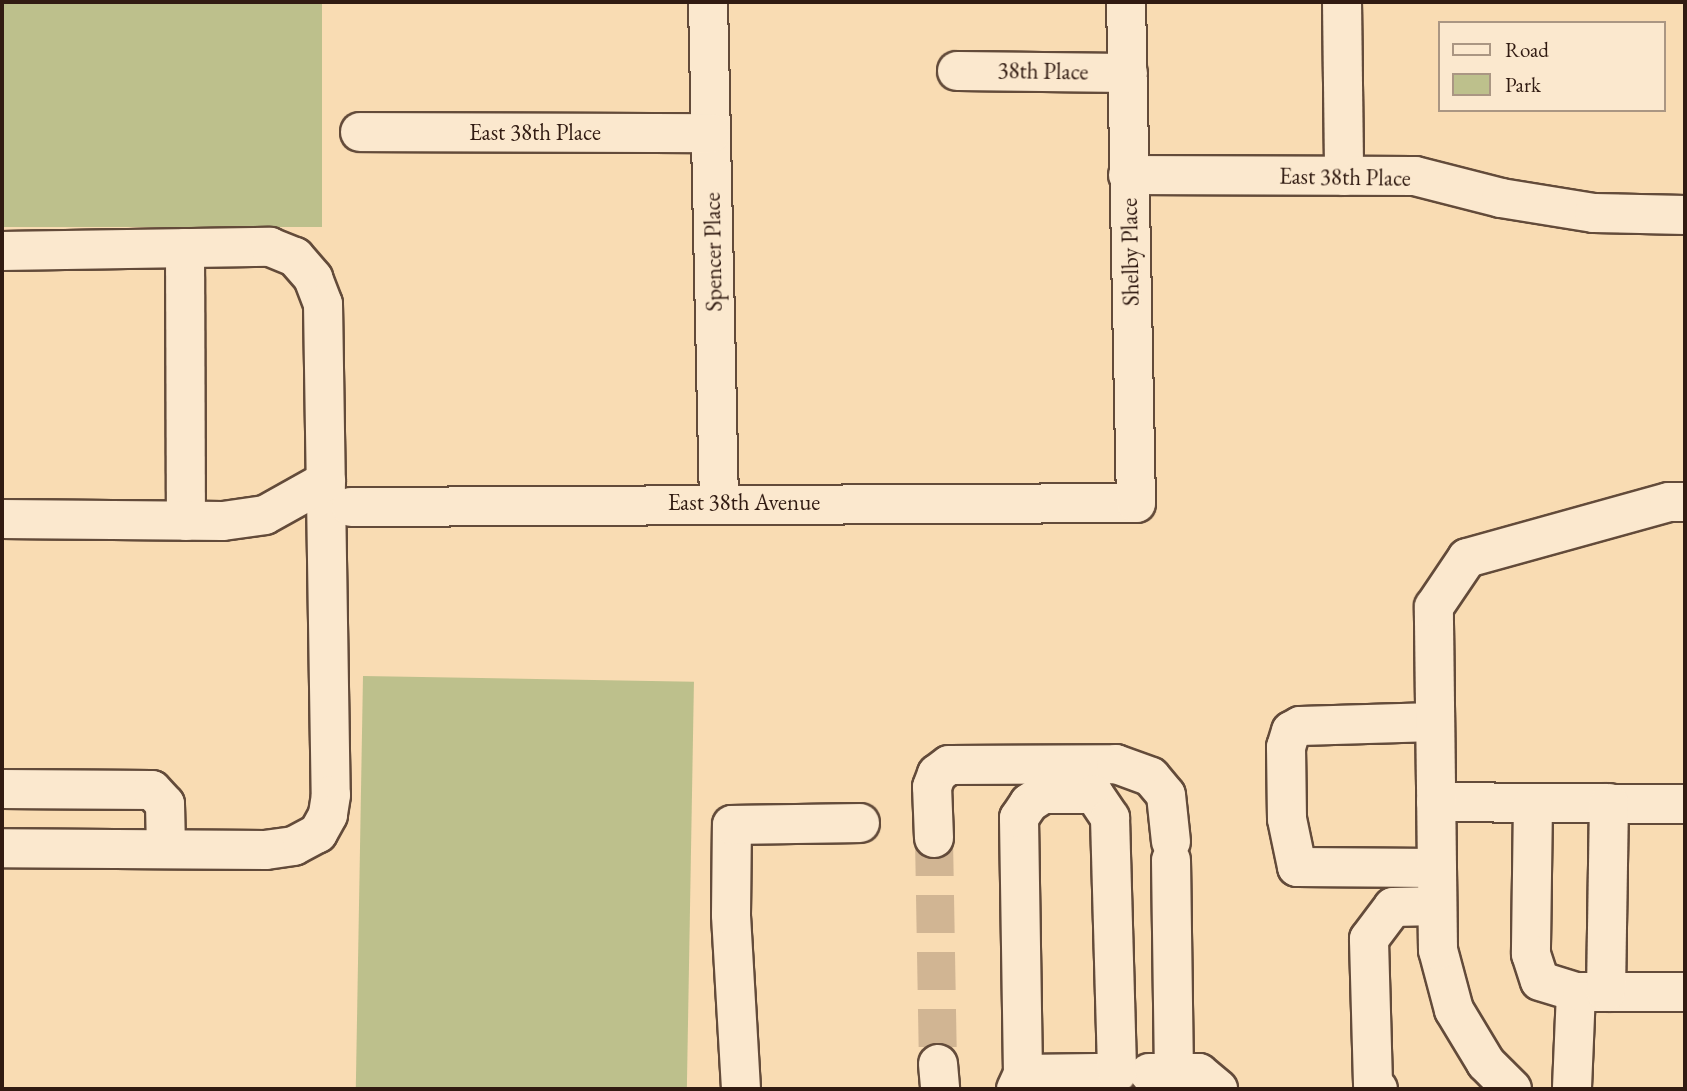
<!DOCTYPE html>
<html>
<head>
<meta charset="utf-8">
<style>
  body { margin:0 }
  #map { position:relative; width:1687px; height:1091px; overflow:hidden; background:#f9dcb3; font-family:"EB Garamond",serif }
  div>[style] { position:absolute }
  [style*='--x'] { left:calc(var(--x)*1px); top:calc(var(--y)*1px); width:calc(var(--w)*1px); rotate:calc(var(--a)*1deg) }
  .green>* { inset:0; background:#bdc08c; transform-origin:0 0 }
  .minor-tunnel>* { height:38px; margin-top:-19px; transform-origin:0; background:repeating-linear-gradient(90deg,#d1b593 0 38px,transparent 0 57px) }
  .roads { filter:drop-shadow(2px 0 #634b3a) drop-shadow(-2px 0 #634b3a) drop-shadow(0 2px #634b3a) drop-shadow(0 -2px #634b3a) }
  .minor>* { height:38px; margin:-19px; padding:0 19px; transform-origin:19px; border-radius:19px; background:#fbe8ce }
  span { translate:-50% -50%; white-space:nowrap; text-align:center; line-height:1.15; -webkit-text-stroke:5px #fbe8ce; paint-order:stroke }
  .street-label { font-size:23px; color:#311b12 }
  .frame { position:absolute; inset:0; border:4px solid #311b12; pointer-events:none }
  .legend { position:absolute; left:1438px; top:21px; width:228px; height:91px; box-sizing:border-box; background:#fbe8ce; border:2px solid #aa9683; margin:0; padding:9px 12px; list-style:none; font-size:21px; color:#311b12 }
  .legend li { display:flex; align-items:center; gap:14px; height:35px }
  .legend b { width:35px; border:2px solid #aa9683 }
</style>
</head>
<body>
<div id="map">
  <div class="green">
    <div style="left:2px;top:2px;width:320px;height:225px"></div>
    <div style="left:363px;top:676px;width:331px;height:413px;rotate:1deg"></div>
  </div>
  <div class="minor-tunnel">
    <div style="--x:934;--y:838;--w:226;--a:89"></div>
  </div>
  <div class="roads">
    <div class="minor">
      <div style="--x:708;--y:2;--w:500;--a:88.74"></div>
      <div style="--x:1342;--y:2;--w:174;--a:89.3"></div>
      <div style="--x:957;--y:71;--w:171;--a:0.7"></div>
      <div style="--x:360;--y:132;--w:351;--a:0.2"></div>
      <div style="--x:1128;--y:175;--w:287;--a:0.2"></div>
      <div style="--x:1415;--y:176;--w:89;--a:14.3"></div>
      <div style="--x:1501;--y:198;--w:94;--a:9.2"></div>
      <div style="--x:1594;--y:213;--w:91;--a:1.3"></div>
      <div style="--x:185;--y:248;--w:273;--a:89.8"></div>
      <div style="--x:2;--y:251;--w:268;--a:-0.9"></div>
      <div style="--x:270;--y:247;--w:27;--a:22"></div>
      <div style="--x:295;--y:257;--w:28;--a:49"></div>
      <div style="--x:313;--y:278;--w:28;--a:69"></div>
      <div style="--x:323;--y:304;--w:491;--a:89.1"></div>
      <div style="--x:331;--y:795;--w:20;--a:99"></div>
      <div style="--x:328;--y:815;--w:21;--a:119"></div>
      <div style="--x:318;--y:833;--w:27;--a:152"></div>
      <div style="--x:294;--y:846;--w:28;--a:172"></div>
      <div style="--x:266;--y:850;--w:264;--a:-179.6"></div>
      <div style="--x:351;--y:507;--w:785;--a:-0.29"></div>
      <div style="--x:1136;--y:503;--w:501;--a:-91.14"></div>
      <div style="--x:2;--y:519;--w:221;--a:0.5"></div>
      <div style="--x:223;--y:521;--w:42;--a:-8.1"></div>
      <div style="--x:265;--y:515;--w:70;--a:-29.1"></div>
      <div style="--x:1435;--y:722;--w:135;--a:178.3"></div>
      <div style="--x:1300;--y:726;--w:10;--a:151"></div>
      <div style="--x:1291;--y:731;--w:17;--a:107"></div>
      <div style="--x:1286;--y:747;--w:72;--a:89.2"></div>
      <div style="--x:1287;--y:819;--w:49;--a:78.2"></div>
      <div style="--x:1297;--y:867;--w:140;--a:0.4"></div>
      <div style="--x:2;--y:789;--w:150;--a:0.4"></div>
      <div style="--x:152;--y:790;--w:19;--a:47"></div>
      <div style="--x:165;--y:804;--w:44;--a:88.7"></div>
      <div style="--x:1436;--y:802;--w:249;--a:0.5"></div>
      <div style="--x:1533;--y:803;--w:151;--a:90.8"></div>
      <div style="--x:1531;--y:954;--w:28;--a:72"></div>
      <div style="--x:1540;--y:981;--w:38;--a:17"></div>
      <div style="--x:1576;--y:992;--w:97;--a:92.4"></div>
      <div style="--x:934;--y:838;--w:51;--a:-92.2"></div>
      <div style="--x:932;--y:787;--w:14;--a:-69"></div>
      <div style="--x:937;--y:774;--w:15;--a:-37"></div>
      <div style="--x:949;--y:765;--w:167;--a:-0.3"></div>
      <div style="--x:1116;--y:764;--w:37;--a:20"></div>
      <div style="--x:1151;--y:777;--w:23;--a:50"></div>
      <div style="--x:1166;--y:795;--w:47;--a:83.9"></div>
      <div style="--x:1171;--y:860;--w:213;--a:89.2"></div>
      <div style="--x:1582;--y:992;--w:103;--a:0"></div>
      <div style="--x:1606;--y:992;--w:189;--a:-89.1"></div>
      <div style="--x:938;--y:1064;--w:25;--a:85"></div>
      <div style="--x:1149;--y:1073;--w:50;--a:0"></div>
      <div style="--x:1199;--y:1073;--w:25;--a:40"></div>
      <div style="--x:1023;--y:1074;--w:74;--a:-0.8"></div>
      <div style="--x:741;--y:1089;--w:174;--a:-93.3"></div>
      <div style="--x:731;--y:915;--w:90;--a:-89.4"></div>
      <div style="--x:732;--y:825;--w:128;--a:-0.9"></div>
      <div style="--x:1016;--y:1089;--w:17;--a:-65"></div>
      <div style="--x:1023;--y:1074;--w:256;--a:-90.9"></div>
      <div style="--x:1019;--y:818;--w:18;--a:-56"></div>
      <div style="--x:1029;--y:803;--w:17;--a:-33"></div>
      <div style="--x:1043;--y:794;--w:51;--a:0"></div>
      <div style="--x:1094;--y:794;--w:29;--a:56"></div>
      <div style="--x:1110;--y:818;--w:255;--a:88.4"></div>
      <div style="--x:1378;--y:1089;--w:7;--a:-135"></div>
      <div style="--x:1373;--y:1084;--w:145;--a:-91.6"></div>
      <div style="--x:1369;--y:939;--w:40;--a:-53"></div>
      <div style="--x:1393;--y:907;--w:44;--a:-1.3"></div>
      <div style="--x:1512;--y:1089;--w:37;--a:-135"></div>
      <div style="--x:1486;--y:1063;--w:62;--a:-121.1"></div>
      <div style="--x:1454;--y:1010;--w:62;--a:-104.9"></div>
      <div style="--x:1438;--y:950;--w:343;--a:-90.7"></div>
      <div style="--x:1434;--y:607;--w:59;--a:-56"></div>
      <div style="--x:1467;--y:558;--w:210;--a:-15.5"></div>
      <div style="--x:1669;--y:502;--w:16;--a:0"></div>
    </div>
  </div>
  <div class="street-label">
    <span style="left:1043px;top:71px;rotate:1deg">38th Place</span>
    <span style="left:535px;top:132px">East 38th Place</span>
    <span style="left:1345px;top:177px;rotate:1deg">East 38th Place</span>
    <span style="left:713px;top:252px;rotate:-91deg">Spencer Place</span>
    <span style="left:1130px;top:252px;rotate:-91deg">Shelby Place</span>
    <span style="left:744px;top:502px">East 38th Avenue</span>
  </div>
  <div class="frame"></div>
  <ul class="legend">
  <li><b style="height:9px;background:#fbe8ce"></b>Road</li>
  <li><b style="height:19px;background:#bdc08c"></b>Park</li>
  </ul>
</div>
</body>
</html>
